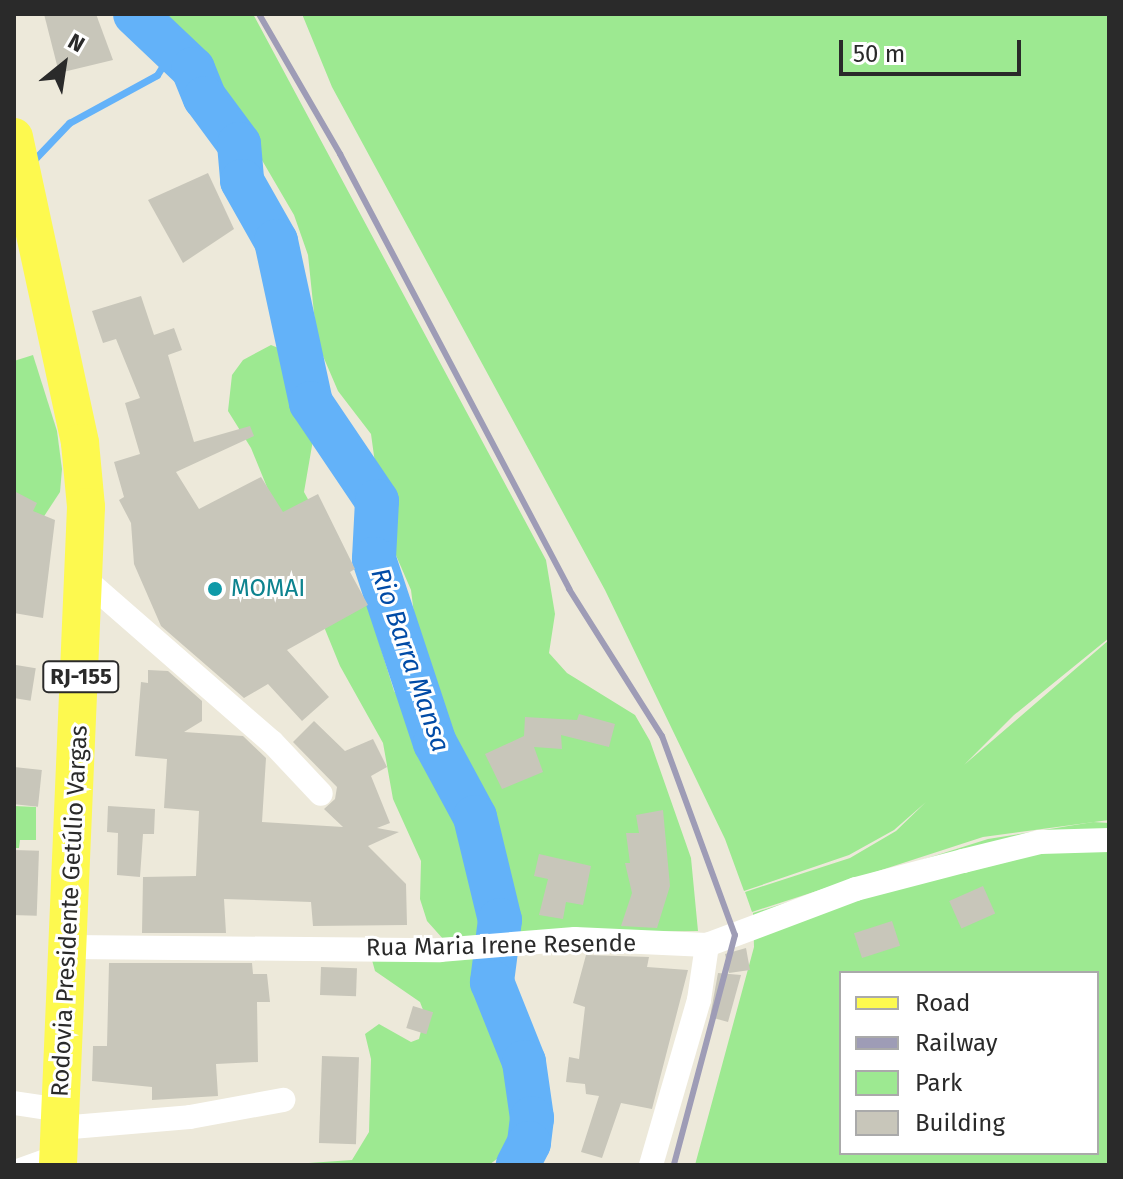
<!DOCTYPE html>
<html>
<head>
<meta charset="utf-8">
<style>
  body { margin:0 }
  #map { position:relative; width:1123px; height:1179px; overflow:hidden; background:#ede9da; font-family:"Fira Sans",sans-serif }
  div>[style] { position:absolute }
  [style*='--x'] { left:calc(var(--x)*1px); top:calc(var(--y)*1px); width:calc(var(--w)*1px); rotate:calc(var(--a)*1deg) }
  .green>* { inset:0; background:#9de991 }
  .stream>* { height:7px; margin:-3.5px; padding:0 3.5px; transform-origin:3.5px; border-radius:3.5px; background:#63b2f9 }
  .river>* { height:44px; margin:-22px; padding:0 22px; transform-origin:22px; border-radius:22px; background:#63b2f9 }
  .building>* { inset:0; background:#c8c6ba; transform-origin:0 0 }
  .lane>* { height:12px; margin:-6px; padding:0 6px; transform-origin:6px; border-radius:6px; background:#fff }
  .street>* { height:24px; margin:-12px; padding:0 12px; transform-origin:12px; border-radius:12px; background:#fff }
  .primary>* { height:38px; margin:-19px; padding:0 19px; transform-origin:19px; border-radius:19px; background:#fdf94f }
  .rail>* { height:6px; margin:-3px; padding:0 3px; transform-origin:3px; border-radius:3px; background:#9e9cb6 }
  .dots>* { width:22px; height:22px; translate:-50% -50%; box-sizing:border-box; border:4px solid #fff; border-radius:50% }
  span { translate:-50% -50%; white-space:nowrap; text-align:center; line-height:1.15; -webkit-text-stroke:6px #fff; paint-order:stroke }
  .shield-label span { padding:2px 6px; background:#fff; border:2px solid; border-radius:6px; -webkit-text-stroke-width:0 }
  .shield-label { font-size:22px; color:#2a2a2a; font-weight:700 }
  .culture-label { font-size:24px; color:#0d838f }
  .left { translate:0 -50%; text-align:left }
  .street-label { font-size:24px; color:#2a2a2a }
  .water-label { font-size:26px; color:#014ba6; font-style:italic }
  .frame { position:absolute; inset:0; border:16px solid #2a2a2a; pointer-events:none }
  .legend { position:absolute; left:839px; top:971px; width:260px; height:184px; box-sizing:border-box; background:#fff; border:2px solid #aaa; margin:0; padding:10px 14px; list-style:none; font-size:24px; color:#2a2a2a }
  .legend li { display:flex; align-items:center; gap:16px; height:40px }
  .legend b { width:40px; border:2px solid #aaa }
  .north { position:absolute; left:24px; top:24px; width:80px; height:80px; -webkit-text-stroke:6px #fff; paint-order:stroke; rotate:30deg; font-size:22px; font-weight:700; line-height:32px; text-align:center; color:#2a2a2a }
  .north::after { content:''; display:block; margin:auto; width:28px; height:36px; background:#2a2a2a; clip-path:polygon(50% 0,100% 100%,50% 72%,0 100%) }
  .scale { position:absolute; left:839px; top:40px; width:182px; height:36px; box-sizing:border-box; border:4px solid #2a2a2a; border-top:0; padding-left:10px; font-size:24px; line-height:28px; white-space:nowrap; color:#2a2a2a; -webkit-text-stroke:6px #fff; paint-order:stroke }
</style>
</head>
<body>
<div id="map">
  <div class="green">
    <div style="clip-path:polygon(155px 14px,253px 14px,546px 560px,555px 614px,549px 653px,567px 673px,635px 715px,650px 741px,691px 858px,698px 931px,510px 933px,495px 832px,423px 686px,411px 590px,392px 546px,388px 503px,378px 485px,371px 434px,338px 391px,317px 342px,308px 255px,294px 215px,245px 131px)"></div>
    <div style="clip-path:polygon(302px 14px,1109px 14px,1109px 638px,1014px 715px,964px 765px,1109px 640px,1109px 820px,983px 837px,752px 912px,745px 892px,850px 858px,896px 831px,926px 802px,894px 830px,849px 855px,744px 891px,725px 839px,605px 590px,332px 87px)"></div>
    <div style="clip-path:polygon(271px 345px,281px 349px,289px 362px,293px 389px,313px 440px,304px 492px,369px 610px,394px 691px,419px 727px,429px 775px,460px 826px,475px 882px,475px 909px,483px 923px,480px 940px,444px 940px,427px 921px,420px 899px,421px 861px,393px 799px,383px 743px,340px 666px,251px 448px,228px 411px,232px 375px,243px 360px)"></div>
    <div style="clip-path:polygon(33px 355px,57px 431px,62px 469px,60px 492px,14px 562px,14px 361px)"></div>
    <div style="clip-path:polygon(14px 806px,36px 807px,36px 840px,20px 840px,19px 848px,14px 848px)"></div>
    <div style="clip-path:polygon(evenodd,1093px 822px,1109px 823px,1109px 1165px,695px 1165px,754px 947px,753px 913px,988px 839px,1093px 822px,841px 973px,1097px 973px,1097px 1153px,841px 1153px,841px 973px)"></div>
    <div style="clip-path:polygon(478px 958px,486px 1021px,520px 1099px,502px 1155px,489px 1165px,280px 1165px,352px 1160px,369px 1132px,371px 1059px,365px 1034px,379px 1024px,411px 1042px,419px 1039px,425px 1015px,420px 1002px,375px 971px,372px 960px)"></div>
  </div>
  <div class="stream">
    <div style="--x:30;--y:164;--w:57;--a:-46.4"></div>
    <div style="--x:69;--y:123;--w:100;--a:-28.6"></div>
    <div style="--x:157;--y:75;--w:31;--a:-58"></div>
  </div>
  <div class="river">
    <div style="--x:135;--y:14;--w:80;--a:43.5"></div>
    <div style="--x:193;--y:69;--w:31;--a:68"></div>
    <div style="--x:205;--y:98;--w:57;--a:53.5"></div>
    <div style="--x:239;--y:144;--w:37;--a:85"></div>
    <div style="--x:242;--y:181;--w:69;--a:60.5"></div>
    <div style="--x:276;--y:241;--w:166;--a:77.8"></div>
    <div style="--x:311;--y:403;--w:118;--a:56"></div>
    <div style="--x:377;--y:501;--w:58;--a:93"></div>
    <div style="--x:374;--y:559;--w:194;--a:71.7"></div>
    <div style="--x:435;--y:743;--w:84;--a:61.6"></div>
    <div style="--x:475;--y:817;--w:106;--a:76.4"></div>
    <div style="--x:500;--y:920;--w:63;--a:97.4"></div>
    <div style="--x:492;--y:982;--w:86;--a:68.2"></div>
    <div style="--x:524;--y:1062;--w:57;--a:81.9"></div>
    <div style="--x:532;--y:1118;--w:25;--a:97"></div>
    <div style="--x:529;--y:1143;--w:25;--a:117"></div>
  </div>
  <div class="building">
    <div style="clip-path:polygon(44px 14px,96px 14px,113px 60px,59px 73px)"></div>
    <div style="clip-path:polygon(208px 173px,234px 229px,183px 263px,148px 200px)"></div>
    <div style="clip-path:polygon(141px 296px,154px 335px,174px 328px,182px 350px,168px 355px,194px 442px,250px 426px,254px 436px,176px 472px,199px 509px,261px 477px,283px 512px,318px 494px,355px 569px,350px 572px,368px 605px,287px 650px,329px 697px,302px 721px,268px 684px,244px 698px,161px 626px,134px 564px,131px 523px,119px 500px,124px 497px,114px 462px,140px 454px,125px 403px,140px 398px,116px 339px,103px 343px,92px 311px)"></div>
    <div style="clip-path:polygon(14px 491px,37px 503px,33px 511px,55px 520px,43px 618px,14px 613px)"></div>
    <div style="left:16px;top:665px;width:20px;height:33px;rotate:9deg"></div>
    <div style="clip-path:polygon(148px 670px,168px 671px,202px 701px,202px 721px,184px 732px,243px 736px,266px 758px,262px 822px,343px 827px,324px 809px,335px 799px,337px 787px,293px 742px,314px 721px,345px 751px,373px 739px,387px 767px,371px 776px,390px 823px,377px 828px,399px 832px,368px 846px,406px 884px,407px 925px,313px 926px,311px 902px,224px 899px,226px 933px,142px 933px,143px 877px,196px 876px,199px 811px,164px 808px,167px 759px,135px 756px,141px 682px,148px 683px)"></div>
    <div style="clip-path:polygon(579px 714px,615px 724px,609px 747px,561px 735px,562px 749px,534px 747px,543px 772px,502px 789px,485px 754px,524px 736px,525px 717px,577px 720px)"></div>
    <div style="left:14px;top:767px;width:28px;height:37px;rotate:6deg"></div>
    <div style="clip-path:polygon(108px 806px,155px 809px,154px 834px,143px 834px,140px 877px,117px 875px,118px 833px,107px 832px)"></div>
    <div style="clip-path:polygon(663px 810px,670px 886px,657px 928px,621px 926px,632px 893px,625px 863px,630px 863px,626px 833px,639px 833px,636px 815px)"></div>
    <div style="left:14px;top:850px;width:25px;height:65px;rotate:2deg"></div>
    <div style="clip-path:polygon(539px 854px,591px 866px,583px 905px,566px 902px,563px 919px,539px 915px,548px 879px,534px 876px)"></div>
    <div style="left:983px;top:886px;width:30px;height:37px;rotate:66deg"></div>
    <div style="left:892px;top:921px;width:26px;height:40px;rotate:72deg"></div>
    <div style="clip-path:polygon(746px 948px,750px 970px,729px 973px,725px 954px)"></div>
    <div style="clip-path:polygon(586px 955px,649px 957px,647px 967px,688px 970px,652px 1109px,621px 1103px,602px 1158px,581px 1152px,599px 1096px,586px 1094px,585px 1084px,566px 1082px,569px 1057px,579px 1059px,585px 1007px,573px 1003px)"></div>
    <div style="clip-path:polygon(109px 963px,252px 963px,253px 974px,267px 974px,270px 1002px,257px 1002px,258px 1062px,216px 1064px,218px 1096px,152px 1100px,152px 1087px,92px 1081px,93px 1046px,107px 1046px)"></div>
    <div style="left:321px;top:967px;width:36px;height:28px;rotate:2deg"></div>
    <div style="clip-path:polygon(718px 973px,741px 975px,728px 1022px,710px 1017px)"></div>
    <div style="left:413px;top:1006px;width:21px;height:23px;rotate:17deg"></div>
    <div style="left:322px;top:1056px;width:37px;height:87px;rotate:2deg"></div>
  </div>
  <div class="lane">
    <div style="--x:17;--y:1165;--w:37;--a:-20"></div>
  </div>
  <div class="street">
    <div style="--x:86;--y:580;--w:247;--a:41.1"></div>
    <div style="--x:272;--y:742;--w:71;--a:46.7"></div>
    <div style="--x:69;--y:947;--w:371;--a:0.5"></div>
    <div style="--x:440;--y:950;--w:135;--a:-4.7"></div>
    <div style="--x:575;--y:939;--w:132;--a:2.6"></div>
    <div style="--x:707;--y:945;--w:159;--a:-20.6"></div>
    <div style="--x:856;--y:889;--w:111;--a:-14.7"></div>
    <div style="--x:963;--y:861;--w:79;--a:-13.9"></div>
    <div style="--x:1040;--y:842;--w:69;--a:-1.7"></div>
    <div style="--x:14;--y:1103;--w:48;--a:8.5"></div>
    <div style="--x:60;--y:1128;--w:130;--a:-4.8"></div>
    <div style="--x:190;--y:1117;--w:95;--a:-10.4"></div>
    <div style="--x:651;--y:1165;--w:172;--a:-73.8"></div>
    <div style="--x:699;--y:1000;--w:56;--a:-81.7"></div>
  </div>
  <div class="primary">
    <div style="--x:14;--y:137;--w:313;--a:77.8"></div>
    <div style="--x:80;--y:443;--w:64;--a:84.6"></div>
    <div style="--x:86;--y:507;--w:659;--a:92.44"></div>
  </div>
  <div class="rail">
    <div style="--x:259;--y:14;--w:162;--a:59.9"></div>
    <div style="--x:340;--y:154;--w:492;--a:62.2"></div>
    <div style="--x:569;--y:589;--w:174;--a:57.7"></div>
    <div style="--x:662;--y:736;--w:212;--a:69.9"></div>
    <div style="--x:735;--y:935;--w:238;--a:104.9"></div>
  </div>
  <div class="dots">
    <div style="left:215px;top:589px;background:#0f9aa8"></div>
  </div>
  <div class="shield-label">
    <span style="left:81px;top:677px">RJ-155</span>
  </div>
  <div class="culture-label">
    <span class="left" style="left:231px;top:589px">MOMAI</span>
  </div>
  <div class="street-label">
    <span style="left:70px;top:911px;rotate:-87deg">Rodovia Presidente Getúlio Vargas</span>
    <span style="left:501px;top:946px;rotate:-1deg">Rua Maria Irene Resende</span>
  </div>
  <div class="water-label">
    <span style="left:410px;top:660px;rotate:71deg">Rio Barra Mansa</span>
  </div>
  <div class="frame"></div>
  <ul class="legend">
  <li><b style="height:10px;background:#fdf94f"></b>Road</li>
  <li><b style="height:10px;background:#9e9cb6"></b>Railway</li>
  <li><b style="height:22px;background:#9de991"></b>Park</li>
  <li><b style="height:22px;background:#c8c6ba"></b>Building</li>
  </ul>
  <div class="north">N</div>
  <div class="scale">50 m</div>
</div>
</body>
</html>
